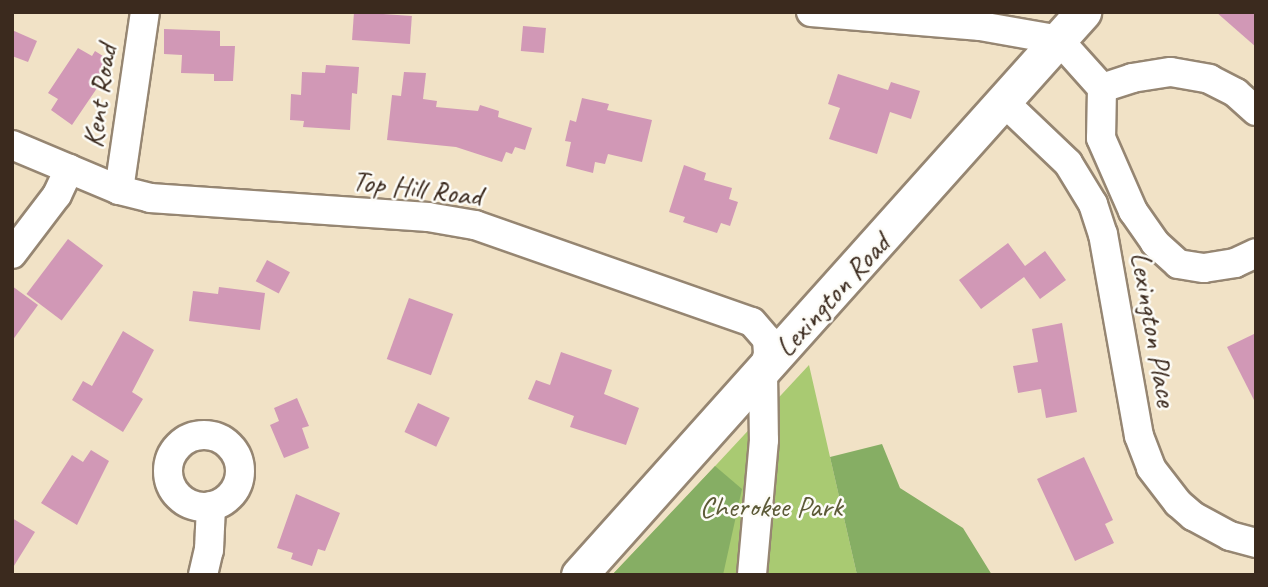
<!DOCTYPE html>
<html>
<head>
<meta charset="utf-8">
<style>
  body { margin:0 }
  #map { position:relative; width:1268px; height:587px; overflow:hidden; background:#f1e2c6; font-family:Caveat,sans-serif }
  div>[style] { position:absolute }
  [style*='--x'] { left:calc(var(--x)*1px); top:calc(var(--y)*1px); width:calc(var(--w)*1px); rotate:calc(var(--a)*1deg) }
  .green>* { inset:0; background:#a9ca72 }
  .forest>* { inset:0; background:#86ae64 }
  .building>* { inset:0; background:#d198b6; transform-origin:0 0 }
  .roads { filter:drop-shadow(2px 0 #968672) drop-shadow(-2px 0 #968672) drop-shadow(0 2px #968672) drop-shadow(0 -2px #968672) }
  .minor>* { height:28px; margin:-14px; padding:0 14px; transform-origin:14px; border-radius:14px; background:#fff }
  .minor>.ring { margin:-14px; padding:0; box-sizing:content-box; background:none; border:28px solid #fff; border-radius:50% }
  .major>* { height:35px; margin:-17.5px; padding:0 17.5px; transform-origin:17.5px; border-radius:17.5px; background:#fff }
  span { translate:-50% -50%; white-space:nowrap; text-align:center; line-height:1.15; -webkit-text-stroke:5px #fdfcf7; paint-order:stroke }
  .street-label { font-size:30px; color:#3b2a1e }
  .park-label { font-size:30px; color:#5c5a37 }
  .frame { position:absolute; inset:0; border:14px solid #3b2a1e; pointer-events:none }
</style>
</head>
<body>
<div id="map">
  <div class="green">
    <div style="clip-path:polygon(809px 365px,857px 575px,612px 575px,677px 507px)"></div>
  </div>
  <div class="forest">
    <div style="clip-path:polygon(882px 444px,900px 488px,963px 528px,992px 575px,857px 575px,830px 457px)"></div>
    <div style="clip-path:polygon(715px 466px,742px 489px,723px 575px,612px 575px)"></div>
  </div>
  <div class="building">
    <div style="left:354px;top:12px;width:58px;height:28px;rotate:4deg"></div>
    <div style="clip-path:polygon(1216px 12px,1256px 12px,1256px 47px)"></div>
    <div style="left:523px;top:26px;width:23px;height:25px;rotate:5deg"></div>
    <div style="clip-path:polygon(164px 29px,220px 31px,220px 46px,235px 46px,233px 81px,214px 81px,214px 74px,181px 73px,182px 55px,164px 54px)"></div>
    <div style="clip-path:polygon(12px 30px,37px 41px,28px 62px,12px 56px)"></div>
    <div style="clip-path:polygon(78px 48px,92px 56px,95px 51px,114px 63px,72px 125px,51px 110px,58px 99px,48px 93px)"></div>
    <div style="clip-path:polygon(326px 65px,359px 67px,357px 94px,352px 93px,350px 130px,303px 127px,304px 121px,290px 120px,291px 94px,301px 95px,302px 72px,325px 73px)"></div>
    <div style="clip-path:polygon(404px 72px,426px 73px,423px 99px,437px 101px,436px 107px,478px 111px,480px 105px,499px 111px,498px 117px,532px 128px,525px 150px,515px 147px,512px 154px,506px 152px,502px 162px,456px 147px,387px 140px,392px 95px,401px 96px)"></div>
    <div style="clip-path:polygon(838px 74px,888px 90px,891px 82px,920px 91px,911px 119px,890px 112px,877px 154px,829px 139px,840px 108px,828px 104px)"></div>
    <div style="clip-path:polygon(582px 98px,609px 104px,607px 110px,652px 120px,642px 162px,608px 154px,605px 164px,595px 162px,593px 173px,566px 166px,571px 142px,565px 141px,570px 120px,576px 122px)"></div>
    <div style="clip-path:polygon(684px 165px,706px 173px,704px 180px,732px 188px,729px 199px,738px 202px,730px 226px,721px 223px,717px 233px,683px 222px,685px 217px,669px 212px)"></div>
    <div style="left:68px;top:239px;width:44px;height:69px;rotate:37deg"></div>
    <div style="clip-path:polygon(1008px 243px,1025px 266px,1045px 251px,1066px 280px,1040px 299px,1024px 277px,981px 309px,959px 280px)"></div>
    <div style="left:267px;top:260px;width:26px;height:24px;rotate:28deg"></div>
    <div style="clip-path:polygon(12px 286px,38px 305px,12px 341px)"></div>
    <div style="clip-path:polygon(219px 287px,265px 293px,260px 330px,189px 321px,193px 291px,218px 294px)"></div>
    <div style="left:409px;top:298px;width:47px;height:65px;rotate:20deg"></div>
    <div style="clip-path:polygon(1062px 323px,1077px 412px,1046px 418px,1041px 389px,1018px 393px,1013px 366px,1038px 362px,1032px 329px)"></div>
    <div style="clip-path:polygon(123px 331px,154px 350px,132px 392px,143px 399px,123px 432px,72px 400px,83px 381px,92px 386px)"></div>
    <div style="clip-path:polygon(1256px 333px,1256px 404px,1227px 347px)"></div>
    <div style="clip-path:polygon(561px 352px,612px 370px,604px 394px,639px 408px,626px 445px,570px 427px,574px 416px,528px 399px,536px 380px,550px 385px)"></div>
    <div style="clip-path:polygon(297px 398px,309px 426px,302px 428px,309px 448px,284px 458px,270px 425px,279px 421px,274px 408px)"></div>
    <div style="left:418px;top:403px;width:35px;height:32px;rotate:25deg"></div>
    <div style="clip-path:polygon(91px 450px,109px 461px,77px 525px,41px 503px,72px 455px,83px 462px)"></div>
    <div style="clip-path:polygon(1084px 457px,1113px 520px,1105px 524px,1114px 543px,1075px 561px,1037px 479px)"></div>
    <div style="clip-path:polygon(296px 494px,340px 513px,325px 551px,318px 549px,312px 566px,291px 559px,293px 553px,277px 548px)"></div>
    <div style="clip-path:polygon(12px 518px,35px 532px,12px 569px)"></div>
  </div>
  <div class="roads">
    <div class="minor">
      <div style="--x:811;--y:12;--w:170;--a:4.7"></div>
      <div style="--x:980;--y:26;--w:80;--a:10"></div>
      <div style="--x:1059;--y:40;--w:64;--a:48.1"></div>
      <div style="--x:1102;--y:88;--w:50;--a:91.1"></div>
      <div style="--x:1101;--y:138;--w:80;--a:66.3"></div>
      <div style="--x:1133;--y:211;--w:39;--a:55"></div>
      <div style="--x:1155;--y:243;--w:31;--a:42"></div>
      <div style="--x:1178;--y:264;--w:26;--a:9"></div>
      <div style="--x:1204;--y:268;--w:31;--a:-9"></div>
      <div style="--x:1235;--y:263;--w:23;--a:-25"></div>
      <div style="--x:1102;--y:88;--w:32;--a:-18"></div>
      <div style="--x:1132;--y:78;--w:39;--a:-9"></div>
      <div style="--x:1171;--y:72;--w:39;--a:10"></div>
      <div style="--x:1209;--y:79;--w:30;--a:27"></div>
      <div style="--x:1236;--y:93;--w:27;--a:42"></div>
      <div style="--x:1005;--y:103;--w:87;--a:43.6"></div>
      <div style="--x:1068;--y:163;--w:48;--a:58.6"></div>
      <div style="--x:1093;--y:204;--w:32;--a:72"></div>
      <div style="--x:1103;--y:234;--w:205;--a:79.9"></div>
      <div style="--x:1139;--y:436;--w:34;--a:69"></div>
      <div style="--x:1151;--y:468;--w:44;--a:52.4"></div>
      <div style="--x:1178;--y:503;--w:20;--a:41"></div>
      <div style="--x:1193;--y:516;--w:42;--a:28.4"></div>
      <div style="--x:1230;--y:536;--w:27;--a:15"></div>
      <div style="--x:12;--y:145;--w:116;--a:22.8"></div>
      <div style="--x:119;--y:190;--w:32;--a:14"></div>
      <div style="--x:150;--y:198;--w:279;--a:3.9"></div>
      <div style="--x:428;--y:217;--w:48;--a:9.7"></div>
      <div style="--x:475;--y:225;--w:293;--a:19.3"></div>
      <div style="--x:752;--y:322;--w:23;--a:49"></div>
      <div style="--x:767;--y:339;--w:15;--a:86"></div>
      <div style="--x:768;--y:354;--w:19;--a:106"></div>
      <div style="--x:763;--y:372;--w:68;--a:89.2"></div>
      <div style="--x:764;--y:440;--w:136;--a:95.1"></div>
      <div style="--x:119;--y:190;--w:180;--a:-81.7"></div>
      <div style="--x:12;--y:254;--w:74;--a:-52.7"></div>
      <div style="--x:57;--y:195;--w:29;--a:-65"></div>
      <div class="ring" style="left:168px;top:435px;width:44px;height:44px"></div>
      <div style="--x:203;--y:575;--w:26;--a:-77"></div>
      <div style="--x:209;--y:550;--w:44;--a:-87.4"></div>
    </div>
    <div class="major">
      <div style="--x:579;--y:575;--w:756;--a:-48.16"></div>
    </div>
  </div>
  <div class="street-label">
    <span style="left:99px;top:96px;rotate:-82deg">Kent Road</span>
    <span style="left:417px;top:188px;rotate:7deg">Top Hill Road</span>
    <span style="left:832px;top:295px;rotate:-48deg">Lexington Road</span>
    <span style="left:1154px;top:329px;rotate:80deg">Lexington Place</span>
  </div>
  <div class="park-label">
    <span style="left:771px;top:506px">Cherokee Park</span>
  </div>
  <div class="frame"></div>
</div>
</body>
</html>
